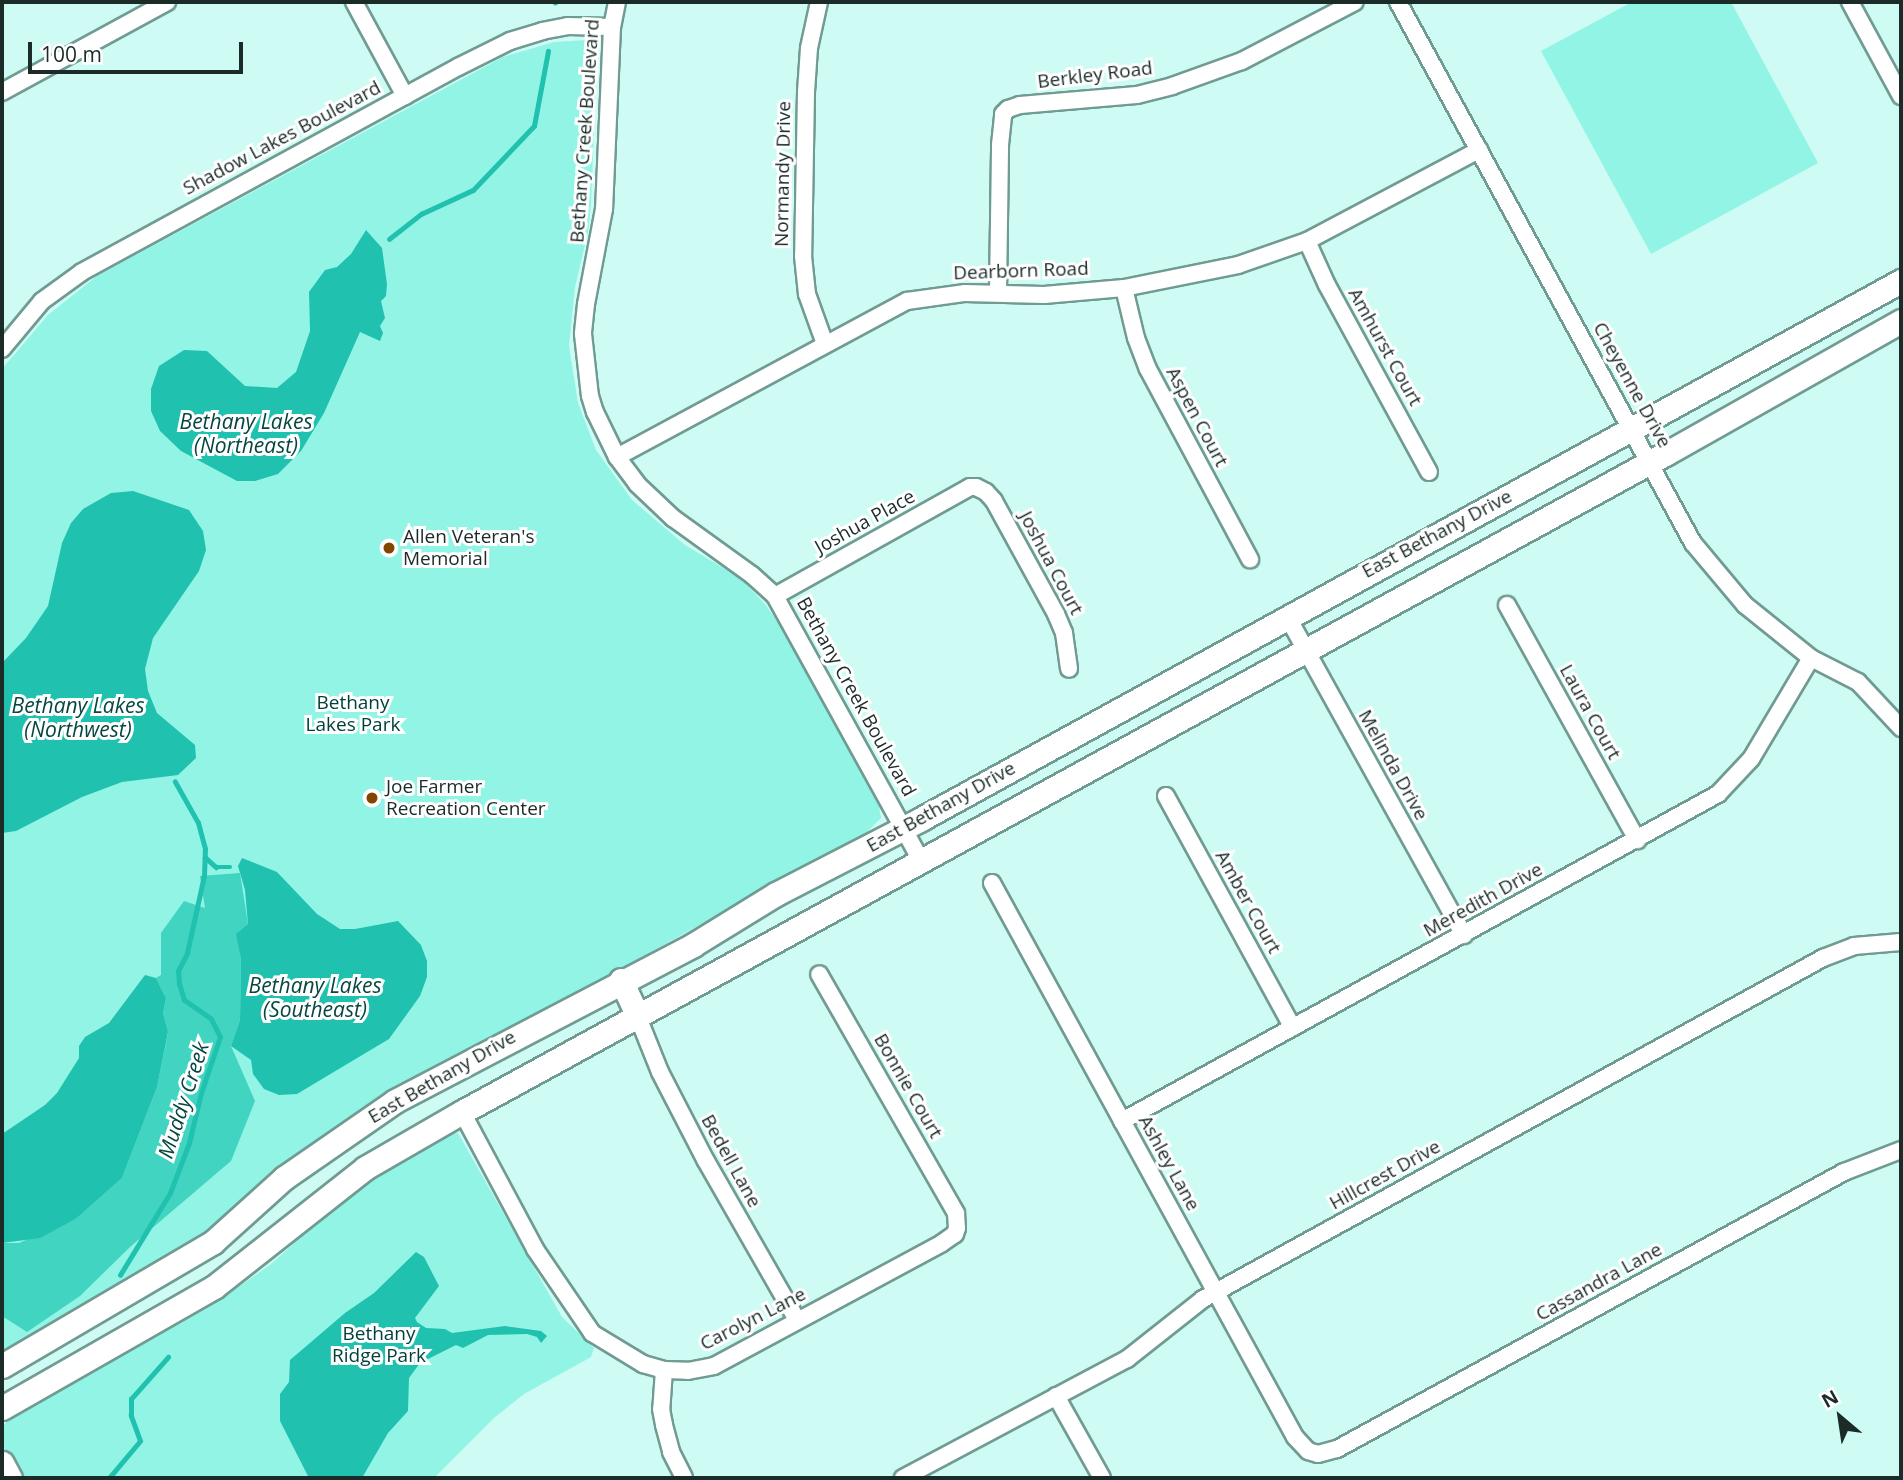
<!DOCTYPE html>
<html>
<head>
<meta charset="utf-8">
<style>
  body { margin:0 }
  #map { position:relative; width:1903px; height:1480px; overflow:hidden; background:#cefbf3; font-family:"Open Sans",sans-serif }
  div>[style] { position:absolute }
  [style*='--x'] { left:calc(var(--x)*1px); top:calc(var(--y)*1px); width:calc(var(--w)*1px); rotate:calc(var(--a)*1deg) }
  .green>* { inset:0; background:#92f4e5 }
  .forest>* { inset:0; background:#40d4c1 }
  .water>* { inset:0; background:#21c1af }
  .stream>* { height:4.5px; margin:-2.25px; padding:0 2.25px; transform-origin:2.25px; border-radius:2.25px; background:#21c1af }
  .roads { filter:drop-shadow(2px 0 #709b93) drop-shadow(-2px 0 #709b93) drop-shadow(0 2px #709b93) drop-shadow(0 -2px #709b93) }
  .street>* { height:16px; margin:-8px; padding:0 8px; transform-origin:8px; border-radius:8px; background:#fff }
  .secondary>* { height:23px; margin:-11.5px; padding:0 11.5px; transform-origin:11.5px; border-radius:11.5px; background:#fff }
  .dots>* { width:19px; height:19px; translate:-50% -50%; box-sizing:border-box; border:4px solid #fff; border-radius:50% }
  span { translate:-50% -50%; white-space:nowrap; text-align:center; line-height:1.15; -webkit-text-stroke:6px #fff; paint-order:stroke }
  .street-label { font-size:19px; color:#1a2b28 }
  .poi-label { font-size:19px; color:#1a2b28 }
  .left { translate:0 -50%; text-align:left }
  .park-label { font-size:19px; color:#00423b }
  .water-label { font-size:21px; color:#054740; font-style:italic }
  .frame { position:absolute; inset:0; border:4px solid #1a2b28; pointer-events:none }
  .north { position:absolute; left:1805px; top:1382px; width:70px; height:70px; -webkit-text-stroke:5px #fff; paint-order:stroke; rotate:331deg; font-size:19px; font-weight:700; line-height:28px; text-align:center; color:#1a2b28 }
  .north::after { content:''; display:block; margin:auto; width:24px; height:32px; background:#1a2b28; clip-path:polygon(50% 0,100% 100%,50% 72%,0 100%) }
  .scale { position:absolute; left:28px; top:42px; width:215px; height:32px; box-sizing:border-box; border:4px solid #1a2b28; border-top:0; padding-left:9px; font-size:21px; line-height:24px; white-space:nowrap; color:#1a2b28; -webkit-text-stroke:5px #fff; paint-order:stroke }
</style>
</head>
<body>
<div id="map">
  <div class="green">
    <div style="clip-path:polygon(1632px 2px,1731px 2px,1818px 163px,1651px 254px,1541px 51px)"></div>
    <div style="clip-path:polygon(588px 40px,597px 54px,591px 205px,588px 232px,575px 287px,569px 346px,578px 403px,596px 450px,632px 500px,685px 545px,740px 578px,765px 604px,786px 634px,879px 806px,881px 818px,867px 832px,364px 1111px,325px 1136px,193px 1244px,2px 1355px,2px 369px,48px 315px,97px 276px,503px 57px,554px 42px)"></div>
    <div style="clip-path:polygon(458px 1133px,562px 1317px,594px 1348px,591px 1357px,524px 1394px,494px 1418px,434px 1478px,21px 1478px,2px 1443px,2px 1426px,10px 1419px,209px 1307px,270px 1265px,349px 1194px,444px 1134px)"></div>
  </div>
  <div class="forest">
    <div style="clip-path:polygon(240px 873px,248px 924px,237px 934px,241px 959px,240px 1020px,231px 1046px,255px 1101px,231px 1161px,130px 1247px,80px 1296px,27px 1332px,2px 1316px,2px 1243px,19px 1243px,77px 1218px,122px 1178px,157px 1087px,168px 1033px,163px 1013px,166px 998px,156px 978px,161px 975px,161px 933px,184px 901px,205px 908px,200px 876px)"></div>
  </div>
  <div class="water">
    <div style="clip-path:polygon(366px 230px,382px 248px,387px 284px,386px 296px,381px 301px,385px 318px,380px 326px,383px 333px,380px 341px,360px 332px,324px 413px,301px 451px,278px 474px,255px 481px,237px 481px,181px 451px,160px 431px,151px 411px,151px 389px,159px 366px,184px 350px,207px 351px,245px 386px,277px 388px,296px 372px,310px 331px,309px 292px,325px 270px,337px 267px,351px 254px)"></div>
    <div style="clip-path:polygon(133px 491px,189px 510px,203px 531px,206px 550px,199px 571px,153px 638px,145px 669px,148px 691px,157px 713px,195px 745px,196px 758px,178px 775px,122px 782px,82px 797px,16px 831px,2px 833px,2px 663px,26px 638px,48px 606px,62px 543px,71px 523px,83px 509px,111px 493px)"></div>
    <div style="clip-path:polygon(242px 858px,277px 872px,317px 914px,340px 929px,355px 929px,398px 921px,421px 945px,427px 961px,427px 977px,420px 996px,389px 1039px,297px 1094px,279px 1095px,264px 1089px,253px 1074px,251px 1060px,231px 1046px,240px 1020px,241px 959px,236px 934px,248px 924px,245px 890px,238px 866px)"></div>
    <div style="clip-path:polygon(145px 975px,156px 978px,166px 998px,163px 1013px,168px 1032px,157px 1087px,122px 1178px,77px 1218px,40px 1238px,2px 1243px,2px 1134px,45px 1105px,57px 1093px,79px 1058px,79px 1046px,85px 1037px,109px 1023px)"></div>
    <div style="clip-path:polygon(416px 1252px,424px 1257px,439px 1286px,415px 1318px,417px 1322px,426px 1328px,445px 1329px,452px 1333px,505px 1326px,541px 1331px,547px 1336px,541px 1343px,537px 1337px,527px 1334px,488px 1335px,463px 1348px,456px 1345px,420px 1363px,409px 1378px,408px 1411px,388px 1433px,362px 1478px,309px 1478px,280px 1421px,280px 1394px,289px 1382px,290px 1360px,345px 1313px,374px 1293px)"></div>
  </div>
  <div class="stream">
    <div style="--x:555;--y:3;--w:1;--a:-90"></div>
    <div style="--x:389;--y:239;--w:41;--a:-38"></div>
    <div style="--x:421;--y:214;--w:57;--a:-24.8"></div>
    <div style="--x:473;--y:190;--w:88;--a:-46.4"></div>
    <div style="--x:534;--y:126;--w:76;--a:-79.4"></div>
    <div style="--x:205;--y:857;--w:15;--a:42"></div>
    <div style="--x:216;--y:867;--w:14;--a:0"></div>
    <div style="--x:120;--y:1275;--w:96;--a:-58.6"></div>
    <div style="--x:170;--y:1193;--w:53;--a:-69.2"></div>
    <div style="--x:189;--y:1143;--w:51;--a:-76.5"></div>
    <div style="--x:201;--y:1093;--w:59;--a:-71.3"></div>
    <div style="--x:220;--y:1037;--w:20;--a:-117"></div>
    <div style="--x:211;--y:1019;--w:33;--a:-145"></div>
    <div style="--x:184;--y:1000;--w:17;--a:-107"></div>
    <div style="--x:179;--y:984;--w:13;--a:-94"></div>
    <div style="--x:178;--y:971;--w:20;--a:-63"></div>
    <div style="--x:187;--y:953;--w:79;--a:-77.6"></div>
    <div style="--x:204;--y:876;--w:27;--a:-88"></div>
    <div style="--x:205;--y:849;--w:27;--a:-105"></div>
    <div style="--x:198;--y:823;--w:47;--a:-119.3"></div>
    <div style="--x:109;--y:1478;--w:48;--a:-50"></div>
    <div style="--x:140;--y:1441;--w:27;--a:-110"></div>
    <div style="--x:131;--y:1416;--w:17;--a:-90"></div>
    <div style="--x:131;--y:1399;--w:56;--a:-48.6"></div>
  </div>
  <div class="roads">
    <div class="street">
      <div style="--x:354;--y:2;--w:107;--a:61.5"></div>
      <div style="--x:617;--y:2;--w:25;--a:101"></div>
      <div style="--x:612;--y:27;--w:182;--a:92.5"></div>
      <div style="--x:604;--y:209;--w:97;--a:100.7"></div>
      <div style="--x:586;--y:304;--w:30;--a:96"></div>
      <div style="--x:583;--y:334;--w:62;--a:83.6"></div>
      <div style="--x:590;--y:396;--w:17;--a:73"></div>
      <div style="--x:595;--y:412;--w:50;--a:63.9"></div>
      <div style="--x:617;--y:457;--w:34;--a:53"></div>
      <div style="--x:637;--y:484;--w:50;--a:43.4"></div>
      <div style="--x:673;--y:518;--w:97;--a:35.8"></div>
      <div style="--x:752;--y:575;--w:31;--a:42"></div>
      <div style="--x:775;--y:596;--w:302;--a:61.1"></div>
      <div style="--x:819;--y:2;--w:47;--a:102.3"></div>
      <div style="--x:809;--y:48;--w:44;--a:93.9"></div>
      <div style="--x:806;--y:92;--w:164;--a:91"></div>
      <div style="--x:803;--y:256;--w:38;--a:84"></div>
      <div style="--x:807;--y:294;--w:53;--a:70.2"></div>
      <div style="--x:1398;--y:2;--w:616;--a:61.4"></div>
      <div style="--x:1693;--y:543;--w:81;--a:50"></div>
      <div style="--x:1745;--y:605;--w:85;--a:38.8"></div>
      <div style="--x:1811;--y:658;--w:53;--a:27.1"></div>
      <div style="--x:1858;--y:682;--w:63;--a:46.9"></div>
      <div style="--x:1850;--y:2;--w:107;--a:61.5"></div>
      <div style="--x:2;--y:92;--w:188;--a:-28.6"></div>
      <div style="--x:1307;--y:241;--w:48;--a:65.6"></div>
      <div style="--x:1327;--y:285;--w:213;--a:61.4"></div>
      <div style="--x:1124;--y:288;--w:51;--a:76.5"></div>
      <div style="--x:1136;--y:338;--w:33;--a:69"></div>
      <div style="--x:1148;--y:369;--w:216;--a:61.8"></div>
      <div style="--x:998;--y:293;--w:148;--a:-89.2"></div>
      <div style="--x:1000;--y:145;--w:31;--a:-84"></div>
      <div style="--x:1003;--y:114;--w:7;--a:-45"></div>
      <div style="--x:1008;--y:109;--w:13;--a:-18"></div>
      <div style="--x:1020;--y:105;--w:117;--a:-4.9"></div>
      <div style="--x:1137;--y:95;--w:36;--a:-14"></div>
      <div style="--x:1172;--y:86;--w:74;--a:-19.7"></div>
      <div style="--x:1242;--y:61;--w:127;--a:-27.6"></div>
      <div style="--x:2;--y:349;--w:62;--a:-50.2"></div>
      <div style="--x:42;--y:301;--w:49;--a:-35.9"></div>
      <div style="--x:82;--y:272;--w:428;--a:-28.6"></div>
      <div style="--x:458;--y:67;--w:58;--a:-26.6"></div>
      <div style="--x:510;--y:41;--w:34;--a:-17"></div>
      <div style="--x:542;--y:31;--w:26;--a:-11"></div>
      <div style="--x:568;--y:26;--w:44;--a:1.3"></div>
      <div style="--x:617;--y:457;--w:329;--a:-28.3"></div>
      <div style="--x:907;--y:301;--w:59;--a:-7.9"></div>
      <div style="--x:965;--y:293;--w:79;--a:1.5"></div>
      <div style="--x:1044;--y:295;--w:80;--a:-5"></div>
      <div style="--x:1124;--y:288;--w:116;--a:-11.4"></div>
      <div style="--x:1238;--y:265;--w:73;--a:-19.2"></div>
      <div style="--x:1307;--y:241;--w:195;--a:-27.9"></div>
      <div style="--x:775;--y:596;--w:223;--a:-29.2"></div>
      <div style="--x:970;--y:487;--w:6;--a:0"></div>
      <div style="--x:976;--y:487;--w:11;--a:27"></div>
      <div style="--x:986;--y:492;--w:12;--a:48"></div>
      <div style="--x:994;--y:501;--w:129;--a:61.2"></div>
      <div style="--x:1056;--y:614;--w:21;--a:67"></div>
      <div style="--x:1064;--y:633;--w:36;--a:82"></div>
      <div style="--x:1507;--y:605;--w:269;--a:61"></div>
      <div style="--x:1287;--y:616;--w:365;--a:61"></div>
      <div style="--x:1166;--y:796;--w:264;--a:61.3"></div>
      <div style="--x:992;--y:883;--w:631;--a:61.32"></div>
      <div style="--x:1295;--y:1437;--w:19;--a:47"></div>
      <div style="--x:1308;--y:1451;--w:10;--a:17"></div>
      <div style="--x:1318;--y:1454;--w:20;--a:-15"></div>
      <div style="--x:1337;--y:1449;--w:578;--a:-28.65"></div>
      <div style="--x:1844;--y:1172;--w:61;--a:-21.1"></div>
      <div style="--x:638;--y:1017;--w:59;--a:68.2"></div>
      <div style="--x:660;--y:1072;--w:100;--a:62.7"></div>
      <div style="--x:706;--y:1161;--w:183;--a:60.2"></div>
      <div style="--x:462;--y:1112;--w:155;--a:61.9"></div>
      <div style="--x:535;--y:1249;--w:102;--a:55.8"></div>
      <div style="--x:592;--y:1333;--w:60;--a:31.3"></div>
      <div style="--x:643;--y:1364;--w:22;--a:16"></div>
      <div style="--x:664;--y:1370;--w:24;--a:2"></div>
      <div style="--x:688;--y:1371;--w:26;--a:-11"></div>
      <div style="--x:714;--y:1366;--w:259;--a:-28.3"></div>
      <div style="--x:942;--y:1243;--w:16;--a:-35"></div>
      <div style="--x:955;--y:1234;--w:6;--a:-72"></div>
      <div style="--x:957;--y:1228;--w:15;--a:-94"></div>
      <div style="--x:956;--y:1213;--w:275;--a:-119.8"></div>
      <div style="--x:1122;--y:1121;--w:680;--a:-28.75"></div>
      <div style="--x:1718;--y:794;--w:48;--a:-46.7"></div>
      <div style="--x:1751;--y:759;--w:117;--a:-59.3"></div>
      <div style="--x:664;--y:1370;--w:39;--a:94"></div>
      <div style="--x:661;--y:1409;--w:16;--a:79"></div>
      <div style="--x:664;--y:1425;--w:28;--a:75"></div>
      <div style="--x:671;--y:1452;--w:29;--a:63"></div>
      <div style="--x:1056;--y:1396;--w:94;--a:60.7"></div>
      <div style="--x:903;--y:1478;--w:254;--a:-28"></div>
      <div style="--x:1127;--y:1359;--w:97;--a:-38.3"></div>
      <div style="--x:1203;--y:1299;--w:708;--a:-28.81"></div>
      <div style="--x:1823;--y:958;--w:33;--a:-21"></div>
      <div style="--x:1854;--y:946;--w:47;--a:-4.9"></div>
    </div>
    <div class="secondary">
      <div style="--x:621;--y:980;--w:41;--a:65.3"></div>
      <div style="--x:2;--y:1366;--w:245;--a:-30.4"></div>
      <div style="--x:213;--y:1242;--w:96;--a:-42"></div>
      <div style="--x:284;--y:1178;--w:135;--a:-34.7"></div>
      <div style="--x:395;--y:1101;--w:336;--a:-27.6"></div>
      <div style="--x:693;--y:945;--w:97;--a:-31.6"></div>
      <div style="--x:776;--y:894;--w:163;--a:-27.3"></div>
      <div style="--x:921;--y:819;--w:1118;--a:-28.77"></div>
      <div style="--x:2;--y:1408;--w:244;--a:-29.7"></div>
      <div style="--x:214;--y:1287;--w:192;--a:-38.2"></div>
      <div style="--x:365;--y:1168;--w:112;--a:-30"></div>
      <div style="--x:462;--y:1112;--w:1371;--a:-28.68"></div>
      <div style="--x:1665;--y:454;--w:271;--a:-29.4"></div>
      <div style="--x:2;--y:1463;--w:17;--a:62"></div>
    </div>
  </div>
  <div class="dots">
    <div style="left:389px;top:548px;background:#824600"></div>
    <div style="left:372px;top:798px;background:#824600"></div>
  </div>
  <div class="street-label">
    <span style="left:1095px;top:75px;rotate:-7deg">Berkley Road</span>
    <span style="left:585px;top:131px;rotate:-86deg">Bethany Creek Boulevard</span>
    <span style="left:282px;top:138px;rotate:-28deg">Shadow Lakes Boulevard</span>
    <span style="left:783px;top:174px;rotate:-89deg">Normandy Drive</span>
    <span style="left:1021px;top:271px;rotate:-2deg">Dearborn Road</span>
    <span style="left:1385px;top:347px;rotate:61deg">Amhurst Court</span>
    <span style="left:1632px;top:385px;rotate:61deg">Cheyenne Drive</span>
    <span style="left:1197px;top:417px;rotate:62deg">Aspen Court</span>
    <span style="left:865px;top:522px;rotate:-29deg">Joshua Place</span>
    <span style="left:1437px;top:534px;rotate:-28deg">East Bethany Drive</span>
    <span style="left:1051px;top:563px;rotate:62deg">Joshua Court</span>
    <span style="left:856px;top:697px;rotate:61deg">Bethany Creek Boulevard</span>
    <span style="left:1590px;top:712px;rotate:61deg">Laura Court</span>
    <span style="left:1393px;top:765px;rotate:61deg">Melinda Drive</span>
    <span style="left:941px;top:807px;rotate:-29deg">East Bethany Drive</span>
    <span style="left:1483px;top:900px;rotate:-29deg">Meredith Drive</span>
    <span style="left:1248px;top:902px;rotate:61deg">Amber Court</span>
    <span style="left:442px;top:1077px;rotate:-30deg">East Bethany Drive</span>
    <span style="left:908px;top:1086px;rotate:60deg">Bonnie Court</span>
    <span style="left:731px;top:1161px;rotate:61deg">Bedell Lane</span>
    <span style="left:1169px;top:1163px;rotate:61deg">Ashley Lane</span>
    <span style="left:1385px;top:1175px;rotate:-29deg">Hillcrest Drive</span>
    <span style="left:1599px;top:1282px;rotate:-29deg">Cassandra Lane</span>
    <span style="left:753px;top:1319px;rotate:-27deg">Carolyn Lane</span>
  </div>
  <div class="poi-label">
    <span class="left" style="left:403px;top:548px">Allen Veteran's<br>Memorial</span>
    <span class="left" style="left:386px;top:798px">Joe Farmer<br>Recreation Center</span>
  </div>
  <div class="park-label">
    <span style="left:353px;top:714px">Bethany<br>Lakes Park</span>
    <span style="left:379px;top:1345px">Bethany<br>Ridge Park</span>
  </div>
  <div class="water-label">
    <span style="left:246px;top:433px">Bethany Lakes<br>(Northeast)</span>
    <span style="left:78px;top:717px">Bethany Lakes<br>(Northwest)</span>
    <span style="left:315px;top:997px">Bethany Lakes<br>(Southeast)</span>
    <span style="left:183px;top:1100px;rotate:-72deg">Muddy Creek</span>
  </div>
  <div class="frame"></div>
  <div class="north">N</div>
  <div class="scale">100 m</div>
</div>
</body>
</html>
